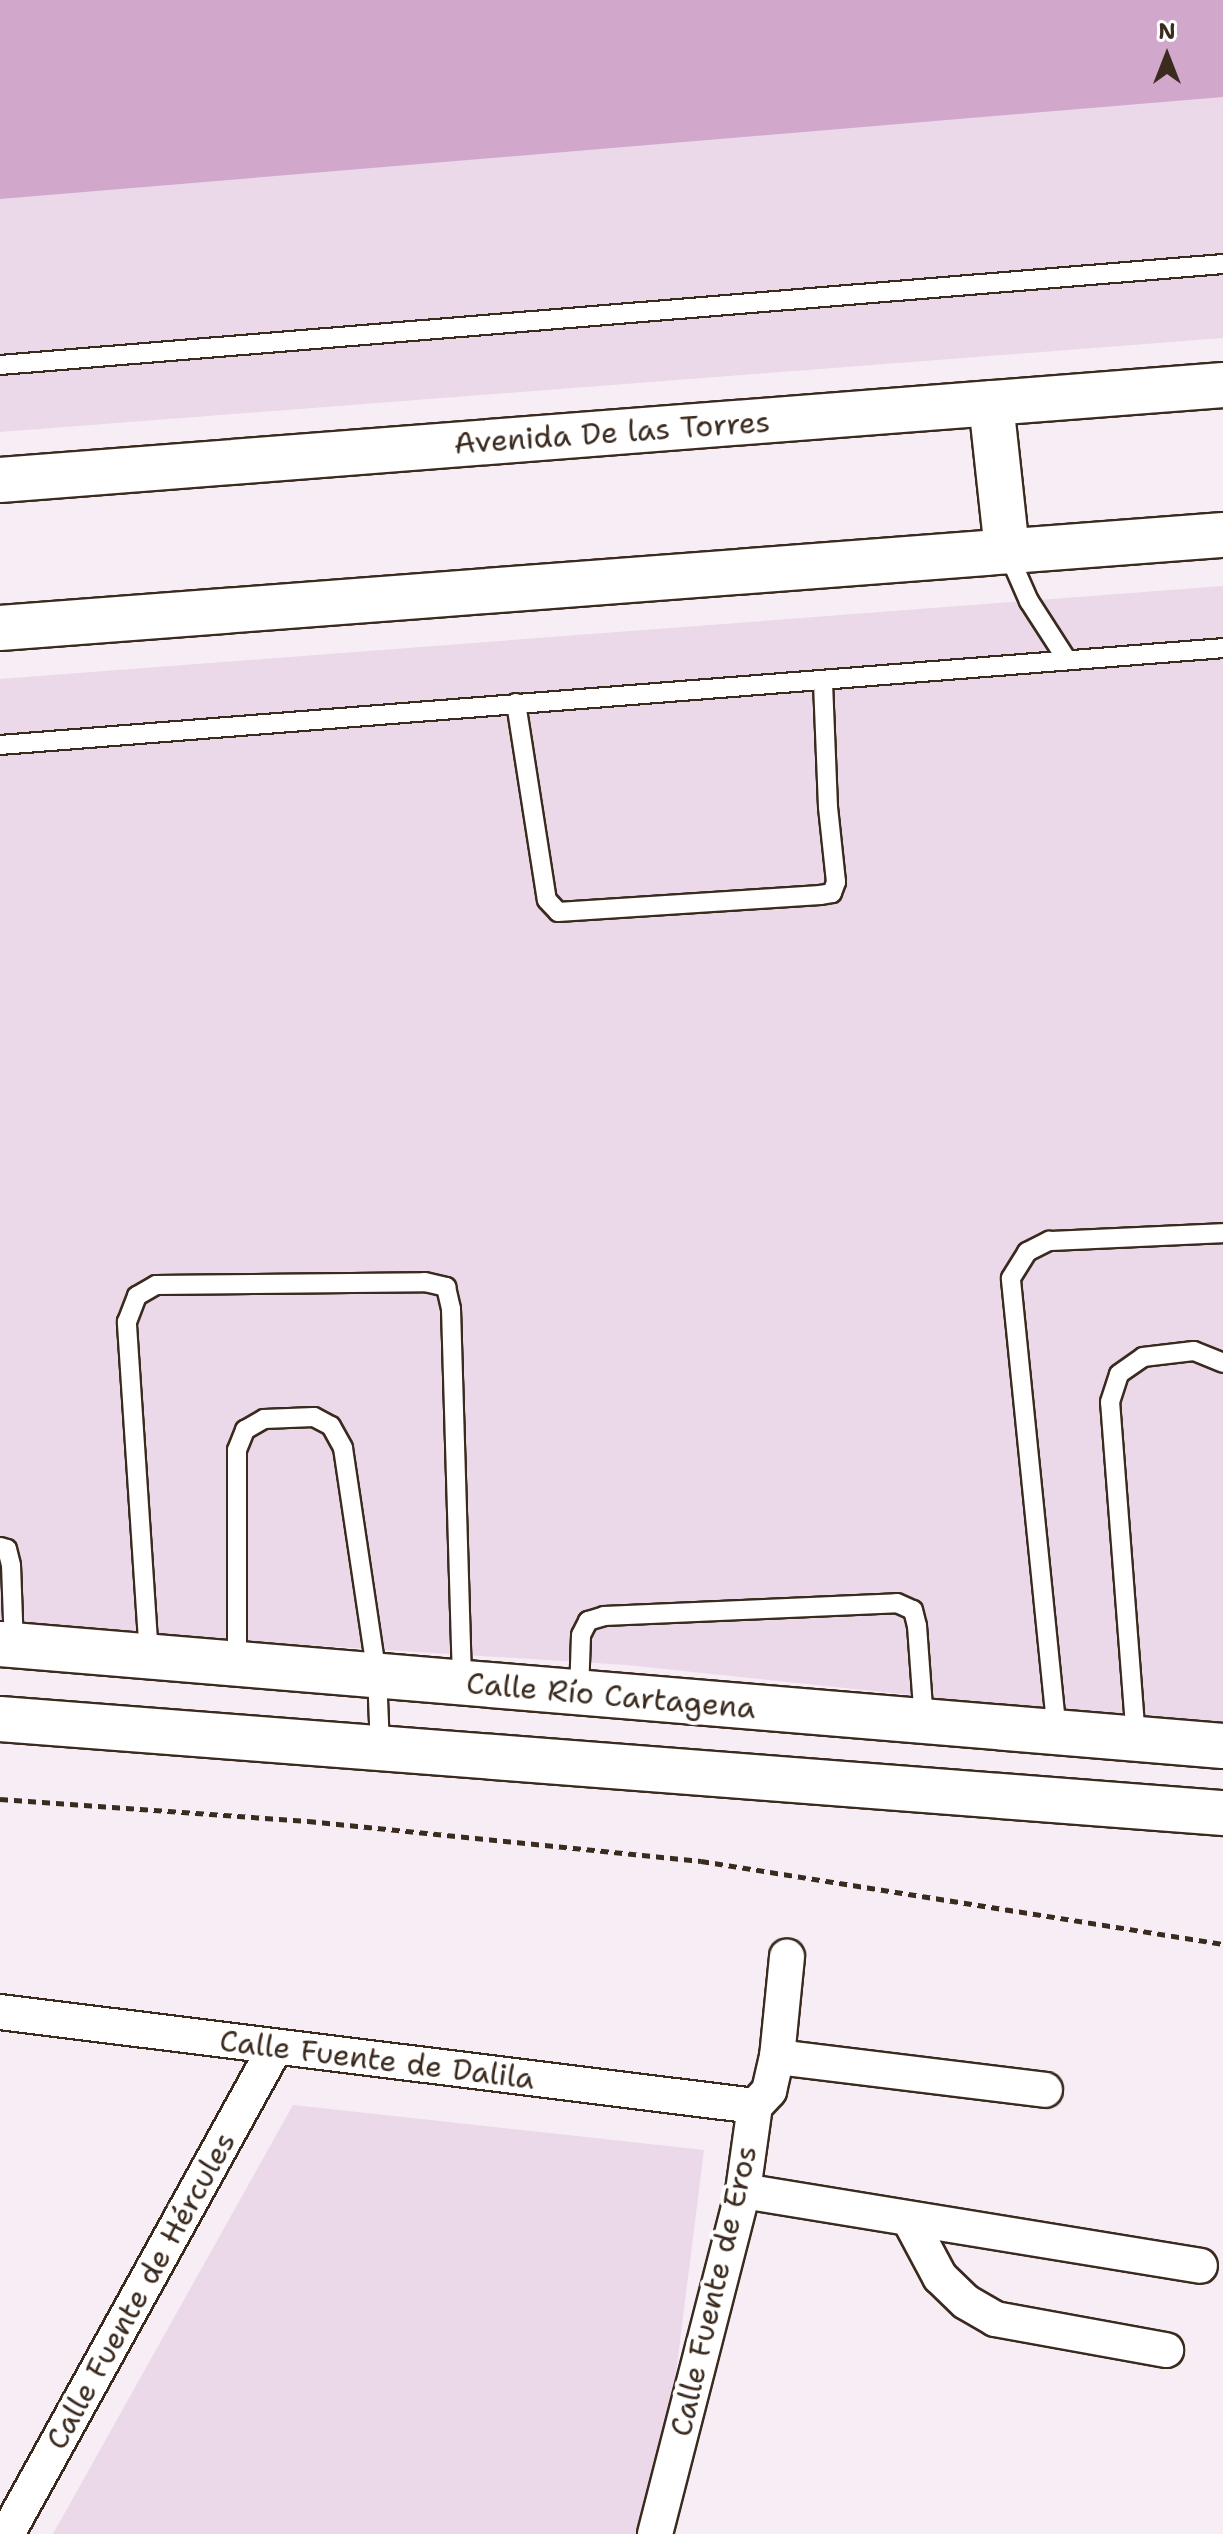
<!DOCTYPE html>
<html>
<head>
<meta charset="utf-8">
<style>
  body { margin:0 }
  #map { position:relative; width:1223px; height:2534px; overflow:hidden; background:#f6edf5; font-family:"Shantell Sans",sans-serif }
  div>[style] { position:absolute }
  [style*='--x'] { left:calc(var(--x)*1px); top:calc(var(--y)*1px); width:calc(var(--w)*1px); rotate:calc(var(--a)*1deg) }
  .built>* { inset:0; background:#ebd8e9 }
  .building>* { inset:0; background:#d1a7cc }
  .path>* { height:5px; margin-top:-2.5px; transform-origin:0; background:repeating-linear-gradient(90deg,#3b2a1e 0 8px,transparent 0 14px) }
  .roads { filter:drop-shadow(2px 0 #3b2a1e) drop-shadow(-2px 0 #3b2a1e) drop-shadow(0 2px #3b2a1e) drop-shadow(0 -2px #3b2a1e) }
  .service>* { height:18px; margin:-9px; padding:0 9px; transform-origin:9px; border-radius:9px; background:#fff }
  .minor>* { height:34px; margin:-17px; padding:0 17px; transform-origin:17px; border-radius:17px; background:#fff }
  .secondary>* { height:44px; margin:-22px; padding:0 22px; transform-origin:22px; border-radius:22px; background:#fff }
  span { translate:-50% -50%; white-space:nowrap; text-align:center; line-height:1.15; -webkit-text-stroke:8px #fff; paint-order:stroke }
  .street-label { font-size:30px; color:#3b2a1e }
  .north { position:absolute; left:1127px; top:16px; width:80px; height:80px; -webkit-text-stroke:6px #fff; paint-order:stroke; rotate:0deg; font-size:22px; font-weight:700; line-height:32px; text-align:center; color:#3b2a1e }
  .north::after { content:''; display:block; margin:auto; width:28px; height:36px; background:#3b2a1e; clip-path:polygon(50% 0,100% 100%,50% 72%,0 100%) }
</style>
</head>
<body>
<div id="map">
  <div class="built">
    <div style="clip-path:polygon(0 0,1223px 0,1223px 338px,0 432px)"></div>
    <div style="clip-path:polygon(1223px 586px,1223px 1728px,627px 1665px,0 1626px,0 679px)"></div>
    <div style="clip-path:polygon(293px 2105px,704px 2150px,659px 2508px,644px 2534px,53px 2534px)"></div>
  </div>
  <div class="building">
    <div style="clip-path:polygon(0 0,1223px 0,1223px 97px,0 199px)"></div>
  </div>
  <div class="path">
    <div style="--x:0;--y:1799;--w:309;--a:4.1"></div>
    <div style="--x:308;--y:1821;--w:395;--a:5.8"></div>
    <div style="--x:701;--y:1861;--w:529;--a:9.03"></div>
  </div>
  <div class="roads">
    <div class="service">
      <div style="--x:0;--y:365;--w:1227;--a:-4.72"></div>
      <div style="--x:1007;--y:551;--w:55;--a:66.3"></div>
      <div style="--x:1029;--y:601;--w:70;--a:57.2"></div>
      <div style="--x:516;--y:703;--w:199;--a:81.1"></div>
      <div style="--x:547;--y:900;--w:16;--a:47"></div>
      <div style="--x:558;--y:912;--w:263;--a:-3.7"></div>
      <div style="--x:820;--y:895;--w:12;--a:-9"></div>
      <div style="--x:832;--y:893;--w:12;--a:-70"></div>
      <div style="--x:836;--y:882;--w:75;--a:-96.1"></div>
      <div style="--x:828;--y:807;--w:127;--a:-92.3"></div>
      <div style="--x:0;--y:745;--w:1227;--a:-4.53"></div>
      <div style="--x:0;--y:1547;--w:7;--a:16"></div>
      <div style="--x:7;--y:1549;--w:16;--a:76"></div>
      <div style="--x:11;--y:1565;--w:80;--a:87.9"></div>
      <div style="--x:149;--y:1656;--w:335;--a:-93.8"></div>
      <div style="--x:127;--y:1322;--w:28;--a:-69"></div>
      <div style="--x:137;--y:1296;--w:22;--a:-30"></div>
      <div style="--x:156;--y:1285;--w:269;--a:-0.6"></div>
      <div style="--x:425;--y:1282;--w:22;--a:13"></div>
      <div style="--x:446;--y:1287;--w:23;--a:77"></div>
      <div style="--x:451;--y:1309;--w:375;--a:88.3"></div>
      <div style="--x:237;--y:1665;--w:215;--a:-90"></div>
      <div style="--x:237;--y:1450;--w:22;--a:-68"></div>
      <div style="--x:245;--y:1430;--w:22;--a:-30"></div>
      <div style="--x:264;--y:1419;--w:50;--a:-2.3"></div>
      <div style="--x:314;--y:1417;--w:19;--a:28"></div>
      <div style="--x:331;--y:1426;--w:25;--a:61"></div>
      <div style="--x:343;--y:1448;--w:230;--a:81.5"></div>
      <div style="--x:377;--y:1675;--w:73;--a:87.6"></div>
      <div style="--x:579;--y:1693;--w:58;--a:-88"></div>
      <div style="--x:581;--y:1635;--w:16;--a:-63"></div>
      <div style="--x:588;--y:1621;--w:17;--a:-17"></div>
      <div style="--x:604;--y:1616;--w:293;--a:-2.5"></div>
      <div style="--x:897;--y:1603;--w:17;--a:24"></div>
      <div style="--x:913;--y:1610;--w:16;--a:76"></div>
      <div style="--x:917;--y:1626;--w:95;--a:85.8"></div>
      <div style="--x:1057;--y:1733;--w:457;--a:-95.8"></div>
      <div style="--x:1011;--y:1278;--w:31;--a:-58"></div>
      <div style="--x:1027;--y:1252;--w:25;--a:-27"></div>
      <div style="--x:1049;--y:1241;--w:174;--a:-2.6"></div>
      <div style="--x:1136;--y:1739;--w:338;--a:-94.4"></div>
      <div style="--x:1110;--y:1402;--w:29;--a:-72"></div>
      <div style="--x:1119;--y:1374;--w:29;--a:-35"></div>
      <div style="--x:1143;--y:1357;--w:51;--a:-6.7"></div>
      <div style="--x:1194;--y:1351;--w:31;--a:22"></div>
    </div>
    <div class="minor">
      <div style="--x:0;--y:2012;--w:761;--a:7.1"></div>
      <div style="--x:777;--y:2057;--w:270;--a:7"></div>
      <div style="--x:743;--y:2191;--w:463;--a:9.3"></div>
      <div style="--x:909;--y:2219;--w:66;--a:61.9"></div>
      <div style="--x:940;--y:2277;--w:36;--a:44"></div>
      <div style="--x:966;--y:2302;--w:34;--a:30"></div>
      <div style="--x:995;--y:2319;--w:174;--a:10.3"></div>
      <div style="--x:7;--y:2534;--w:555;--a:-61.13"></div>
      <div style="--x:655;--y:2534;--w:354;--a:-75.6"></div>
      <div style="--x:743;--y:2191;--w:86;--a:-82"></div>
      <div style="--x:755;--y:2106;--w:21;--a:-47"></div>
      <div style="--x:769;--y:2091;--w:35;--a:-77"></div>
      <div style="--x:777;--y:2057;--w:101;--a:-84.3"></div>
    </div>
    <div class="secondary">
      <div style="--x:991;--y:403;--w:149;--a:83.8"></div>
      <div style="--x:0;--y:480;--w:1227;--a:-4.44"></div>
      <div style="--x:0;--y:628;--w:1227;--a:-4.35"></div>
      <div style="--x:0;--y:1644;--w:1227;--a:4.77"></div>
      <div style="--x:0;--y:1719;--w:1227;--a:4.4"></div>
    </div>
  </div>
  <div class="street-label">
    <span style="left:612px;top:433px;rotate:-4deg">Avenida De las Torres</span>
    <span style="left:611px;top:1696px;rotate:5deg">Calle Río Cartagena</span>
    <span style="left:377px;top:2060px;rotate:7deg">Calle Fuente de Dalila</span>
    <span style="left:141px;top:2291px;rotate:-61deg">Calle Fuente de Hércules</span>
    <span style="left:714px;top:2291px;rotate:-77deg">Calle Fuente de Eros</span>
  </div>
  <div class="north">N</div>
</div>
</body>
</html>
